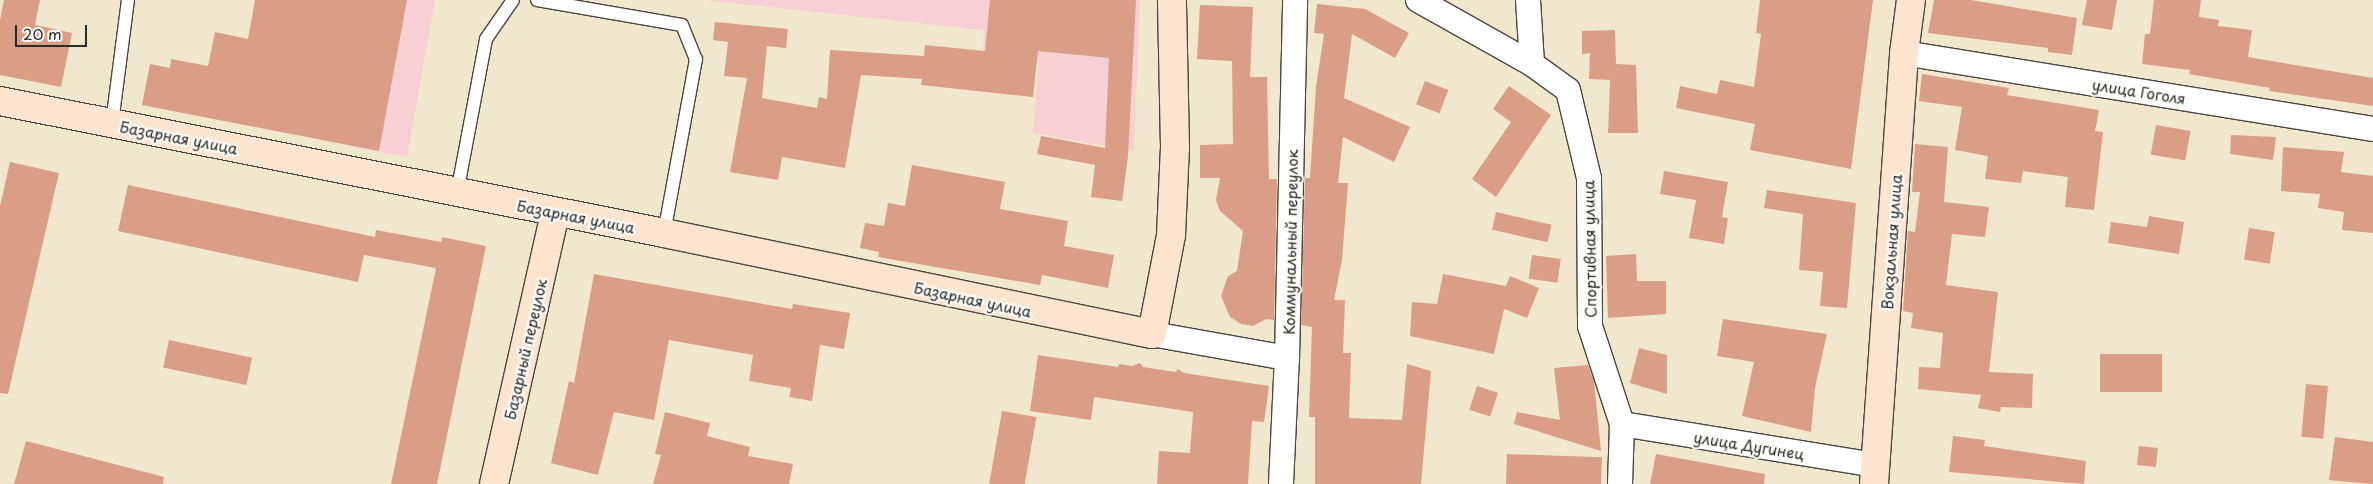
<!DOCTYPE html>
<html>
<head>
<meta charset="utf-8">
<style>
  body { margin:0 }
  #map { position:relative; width:2373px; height:484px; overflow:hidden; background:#f0e7cc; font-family:"Playpen Sans",sans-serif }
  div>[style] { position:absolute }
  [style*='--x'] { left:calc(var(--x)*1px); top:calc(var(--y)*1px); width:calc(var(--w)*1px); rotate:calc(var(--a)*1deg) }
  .built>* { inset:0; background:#f7cfd4 }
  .building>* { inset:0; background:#da9e86; transform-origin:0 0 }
  .roads { filter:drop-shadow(1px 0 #494743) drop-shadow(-1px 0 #494743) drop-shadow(0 1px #494743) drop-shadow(0 -1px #494743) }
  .lane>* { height:12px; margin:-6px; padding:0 6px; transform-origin:6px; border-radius:6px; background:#fff }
  .street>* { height:24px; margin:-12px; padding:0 12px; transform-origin:12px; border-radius:12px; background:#fff }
  .secondary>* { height:28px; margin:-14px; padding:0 14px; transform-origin:14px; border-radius:14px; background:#fce5d0 }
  span { translate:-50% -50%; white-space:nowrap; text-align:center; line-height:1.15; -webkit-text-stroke:4.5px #fdfcf7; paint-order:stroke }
  .street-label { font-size:15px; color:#2b2b2b }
  .scale { position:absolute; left:15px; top:25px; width:72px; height:22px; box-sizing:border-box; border:2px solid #2b2b2b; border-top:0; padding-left:6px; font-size:15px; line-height:18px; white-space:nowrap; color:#2b2b2b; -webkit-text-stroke:4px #fdfcf7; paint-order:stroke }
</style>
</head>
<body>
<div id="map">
  <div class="built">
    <div style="clip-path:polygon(332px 0,435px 0,407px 157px,348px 146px,365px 66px)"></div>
    <div style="clip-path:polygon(705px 0,1140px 0,1134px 151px,1033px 133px,1039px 63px,983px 59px,984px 30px)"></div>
  </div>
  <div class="building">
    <div style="clip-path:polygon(4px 0,40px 0,35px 25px,72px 33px,61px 87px,0 75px,0 20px)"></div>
    <div style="clip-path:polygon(255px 0,407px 0,379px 151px,142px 105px,150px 64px,170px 68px,171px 59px,208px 66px,215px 32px,248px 39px)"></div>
    <div style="clip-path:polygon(990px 0,1136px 0,1128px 156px,1122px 201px,1091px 197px,1095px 165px,1037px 154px,1041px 136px,1105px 148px,1109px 58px,1038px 51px,1033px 97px,921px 85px,922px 79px,861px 75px,845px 168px,782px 157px,778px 180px,730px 172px,747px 78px,724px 76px,728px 42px,713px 40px,715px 22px,788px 29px,786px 48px,767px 46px,762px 98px,817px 108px,819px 97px,827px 99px,830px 50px,924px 56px,925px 45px,985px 51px)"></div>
    <div style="clip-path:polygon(1760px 0,1873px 0,1851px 169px,1750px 150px,1755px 124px,1676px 108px,1680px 86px,1717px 94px,1720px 80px,1754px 87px,1761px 34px,1756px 33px)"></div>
    <div style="clip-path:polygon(1934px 0,1971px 0,2077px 18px,2072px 55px,2048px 52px,2048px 48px,1928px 33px)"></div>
    <div style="clip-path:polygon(2087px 0,2117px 0,2112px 30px,2082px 25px)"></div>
    <div style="clip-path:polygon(2154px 0,2201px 0,2199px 17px,2219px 20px,2218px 26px,2252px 30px,2248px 57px,2373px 78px,2373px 106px,2269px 91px,2270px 88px,2189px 74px,2190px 70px,2142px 64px,2145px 34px,2150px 34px)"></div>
    <div style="clip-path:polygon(1317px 4px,1365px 9px,1409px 33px,1395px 58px,1352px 34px,1344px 98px,1410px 127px,1394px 162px,1343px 137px,1338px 183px,1348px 183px,1342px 260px,1334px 300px,1345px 300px,1343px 353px,1351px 353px,1349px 418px,1402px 420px,1407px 364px,1431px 371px,1421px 484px,1315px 484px,1315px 417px,1309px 417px,1312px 327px,1301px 325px,1305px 178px,1310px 178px,1316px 87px,1324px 34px,1314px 33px)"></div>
    <div style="clip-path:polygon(1200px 5px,1253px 7px,1250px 77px,1267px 77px,1269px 179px,1277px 179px,1274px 320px,1266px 319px,1253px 326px,1241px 324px,1230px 317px,1221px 296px,1228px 276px,1237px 271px,1243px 231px,1220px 211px,1216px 200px,1220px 178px,1200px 178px,1200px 145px,1233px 144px,1232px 61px,1197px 59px)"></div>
    <div style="clip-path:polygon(1615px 30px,1616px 64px,1636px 65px,1638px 133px,1608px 133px,1610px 80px,1589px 79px,1590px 53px,1582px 54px,1582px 31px)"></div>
    <div style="clip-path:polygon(1922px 74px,2009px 88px,2007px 95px,2099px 110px,2095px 131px,2103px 132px,2094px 210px,2065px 207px,2068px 177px,2023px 171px,2021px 183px,1985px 179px,1988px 156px,1955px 150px,1962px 107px,1919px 101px)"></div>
    <div style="left:1425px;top:81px;width:25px;height:25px;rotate:21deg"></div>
    <div style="clip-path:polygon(1509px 86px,1551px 115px,1496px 197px,1472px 179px,1511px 122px,1493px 109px)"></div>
    <div style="left:2156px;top:125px;width:35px;height:30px;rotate:10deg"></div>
    <div style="clip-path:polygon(2231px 135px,2276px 137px,2273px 160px,2230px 154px)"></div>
    <div style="clip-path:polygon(1915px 144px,1948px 147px,1944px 202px,1989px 207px,1985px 237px,1952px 234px,1946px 285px,1998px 292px,1989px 372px,2033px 374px,2032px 408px,2001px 407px,2000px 412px,1978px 408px,1981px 395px,1918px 389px,1919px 367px,1940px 368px,1943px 333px,1911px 328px,1913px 313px,1903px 311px,1908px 231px,1915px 232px,1920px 192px,1912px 192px)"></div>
    <div style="clip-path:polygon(2283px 147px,2344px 152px,2341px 172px,2373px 176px,2373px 233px,2342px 230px,2344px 212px,2318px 208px,2320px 194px,2281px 191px)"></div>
    <div style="clip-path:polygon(10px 162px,59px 173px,8px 394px,0 393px,0 206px)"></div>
    <div style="clip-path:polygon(912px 165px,1005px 182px,1000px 209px,1068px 221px,1064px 246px,1114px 255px,1108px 288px,1042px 275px,1040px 285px,878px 257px,879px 252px,860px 248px,865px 223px,884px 226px,888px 203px,905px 206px)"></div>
    <div style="clip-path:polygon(1664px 171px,1728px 182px,1722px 217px,1728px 218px,1724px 244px,1689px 238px,1696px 200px,1660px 194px)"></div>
    <div style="clip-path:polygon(128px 185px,375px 237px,376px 230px,441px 242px,442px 237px,486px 246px,437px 484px,391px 484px,436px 268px,364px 255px,358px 282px,118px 231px)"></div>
    <div style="clip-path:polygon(1767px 190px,1856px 203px,1847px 308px,1820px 306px,1823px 272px,1799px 270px,1803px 214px,1764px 208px)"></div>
    <div style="left:1496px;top:212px;width:57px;height:18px;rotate:13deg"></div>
    <div style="clip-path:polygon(2149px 216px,2184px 222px,2179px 254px,2108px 243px,2111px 222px,2147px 227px)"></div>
    <div style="left:2249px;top:228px;width:26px;height:32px;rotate:9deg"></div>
    <div style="clip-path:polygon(1636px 254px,1637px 281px,1666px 281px,1666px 314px,1608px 318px,1606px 256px)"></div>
    <div style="left:1532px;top:255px;width:29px;height:24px;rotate:8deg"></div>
    <div style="clip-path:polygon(594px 274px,792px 309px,793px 304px,850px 313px,844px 349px,820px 345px,812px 401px,789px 397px,791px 388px,749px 381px,753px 355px,669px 340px,654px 420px,614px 412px,598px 475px,551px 463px,569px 381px,574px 383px)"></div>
    <div style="clip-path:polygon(1443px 274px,1506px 286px,1510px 276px,1539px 288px,1527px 318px,1504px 309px,1494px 354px,1410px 336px,1412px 302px,1437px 304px)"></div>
    <div style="clip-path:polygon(1723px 319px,1827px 334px,1815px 388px,1811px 432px,1742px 416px,1754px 362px,1717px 356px)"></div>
    <div style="left:169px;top:340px;width:85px;height:28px;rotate:12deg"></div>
    <div style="clip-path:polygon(1639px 348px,1667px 355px,1667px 394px,1630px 383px)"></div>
    <div style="left:2100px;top:354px;width:62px;height:38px"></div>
    <div style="clip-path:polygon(1038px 355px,1118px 367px,1119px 364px,1132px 366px,1140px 363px,1143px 367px,1175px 372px,1178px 369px,1184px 373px,1269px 386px,1264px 422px,1252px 421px,1248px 484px,1157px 484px,1159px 451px,1190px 453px,1193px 412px,1094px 397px,1091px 420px,1030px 411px)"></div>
    <div style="clip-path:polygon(1588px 365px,1594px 381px,1601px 451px,1514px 424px,1517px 412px,1560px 420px,1554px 368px)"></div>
    <div style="left:2306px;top:384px;width:22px;height:53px;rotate:5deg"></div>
    <div style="left:1477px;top:386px;width:22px;height:25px;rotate:18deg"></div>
    <div style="left:1002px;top:411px;width:35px;height:74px;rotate:10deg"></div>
    <div style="clip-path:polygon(665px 412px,710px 423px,707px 436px,750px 447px,748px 456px,793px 464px,789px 484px,653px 484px,661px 455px,655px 454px)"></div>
    <div style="clip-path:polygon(1953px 436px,1985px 440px,1984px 446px,2086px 461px,2084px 484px,1949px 472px)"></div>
    <div style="clip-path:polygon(2335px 437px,2373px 442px,2373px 484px,2329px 480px)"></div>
    <div style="clip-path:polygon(26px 441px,164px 477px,163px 484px,14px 484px)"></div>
    <div style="left:2139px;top:446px;width:19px;height:19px;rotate:6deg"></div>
    <div style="left:1507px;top:454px;width:95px;height:30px;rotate:2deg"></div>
    <div style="clip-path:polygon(1656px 454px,1765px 474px,1764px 484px,1650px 484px)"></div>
  </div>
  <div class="roads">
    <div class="lane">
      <div style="--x:537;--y:0;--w:147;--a:9.8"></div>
      <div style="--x:682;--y:25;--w:37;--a:68"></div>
      <div style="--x:696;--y:59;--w:177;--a:100.4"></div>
      <div style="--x:112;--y:123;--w:124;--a:-82.6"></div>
      <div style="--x:457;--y:193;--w:157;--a:-79.3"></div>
      <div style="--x:486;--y:39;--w:47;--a:-55.3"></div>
    </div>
    <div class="street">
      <div style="--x:1418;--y:0;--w:131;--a:29.3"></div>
      <div style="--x:1532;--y:64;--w:44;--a:35.8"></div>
      <div style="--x:1568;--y:90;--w:90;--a:76.6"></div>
      <div style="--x:1589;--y:178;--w:148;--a:89.6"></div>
      <div style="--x:1590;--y:326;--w:103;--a:71.9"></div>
      <div style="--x:1622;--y:424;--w:60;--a:91.9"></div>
      <div style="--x:1528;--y:0;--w:64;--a:86.4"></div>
      <div style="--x:1904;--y:53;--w:475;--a:9.2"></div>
      <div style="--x:1152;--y:334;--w:137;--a:10.1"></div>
      <div style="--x:1622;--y:424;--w:257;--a:9.2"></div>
      <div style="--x:1281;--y:484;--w:126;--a:-87.3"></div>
      <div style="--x:1287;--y:358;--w:358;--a:-88.7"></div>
    </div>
    <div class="secondary">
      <div style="--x:0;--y:101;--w:677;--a:11.24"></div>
      <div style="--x:664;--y:233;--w:498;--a:11.7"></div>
      <div style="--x:1152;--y:334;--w:101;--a:-79.1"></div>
      <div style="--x:1171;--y:235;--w:88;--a:-87.4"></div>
      <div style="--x:1175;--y:147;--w:147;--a:-91.2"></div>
      <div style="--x:494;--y:484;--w:278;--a:-77.3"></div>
      <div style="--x:1874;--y:484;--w:432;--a:-86"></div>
      <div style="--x:1904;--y:53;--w:53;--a:-82.5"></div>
    </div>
  </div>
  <div class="street-label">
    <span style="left:2139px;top:91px;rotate:9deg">улица Гоголя</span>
    <span style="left:179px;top:137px;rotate:11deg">Базарная улица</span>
    <span style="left:576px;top:216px;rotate:11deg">Базарная улица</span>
    <span style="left:1290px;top:242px;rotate:-89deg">Коммунальный переулок</span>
    <span style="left:1891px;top:242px;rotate:-86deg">Вокзальная улица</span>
    <span style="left:1589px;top:249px;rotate:-91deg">Спортивная улица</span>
    <span style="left:973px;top:299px;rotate:12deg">Базарная улица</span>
    <span style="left:525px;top:349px;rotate:-77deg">Базарный переулок</span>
    <span style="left:1749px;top:445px;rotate:9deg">улица Дугинец</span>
  </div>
  <div class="scale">20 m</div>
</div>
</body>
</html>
